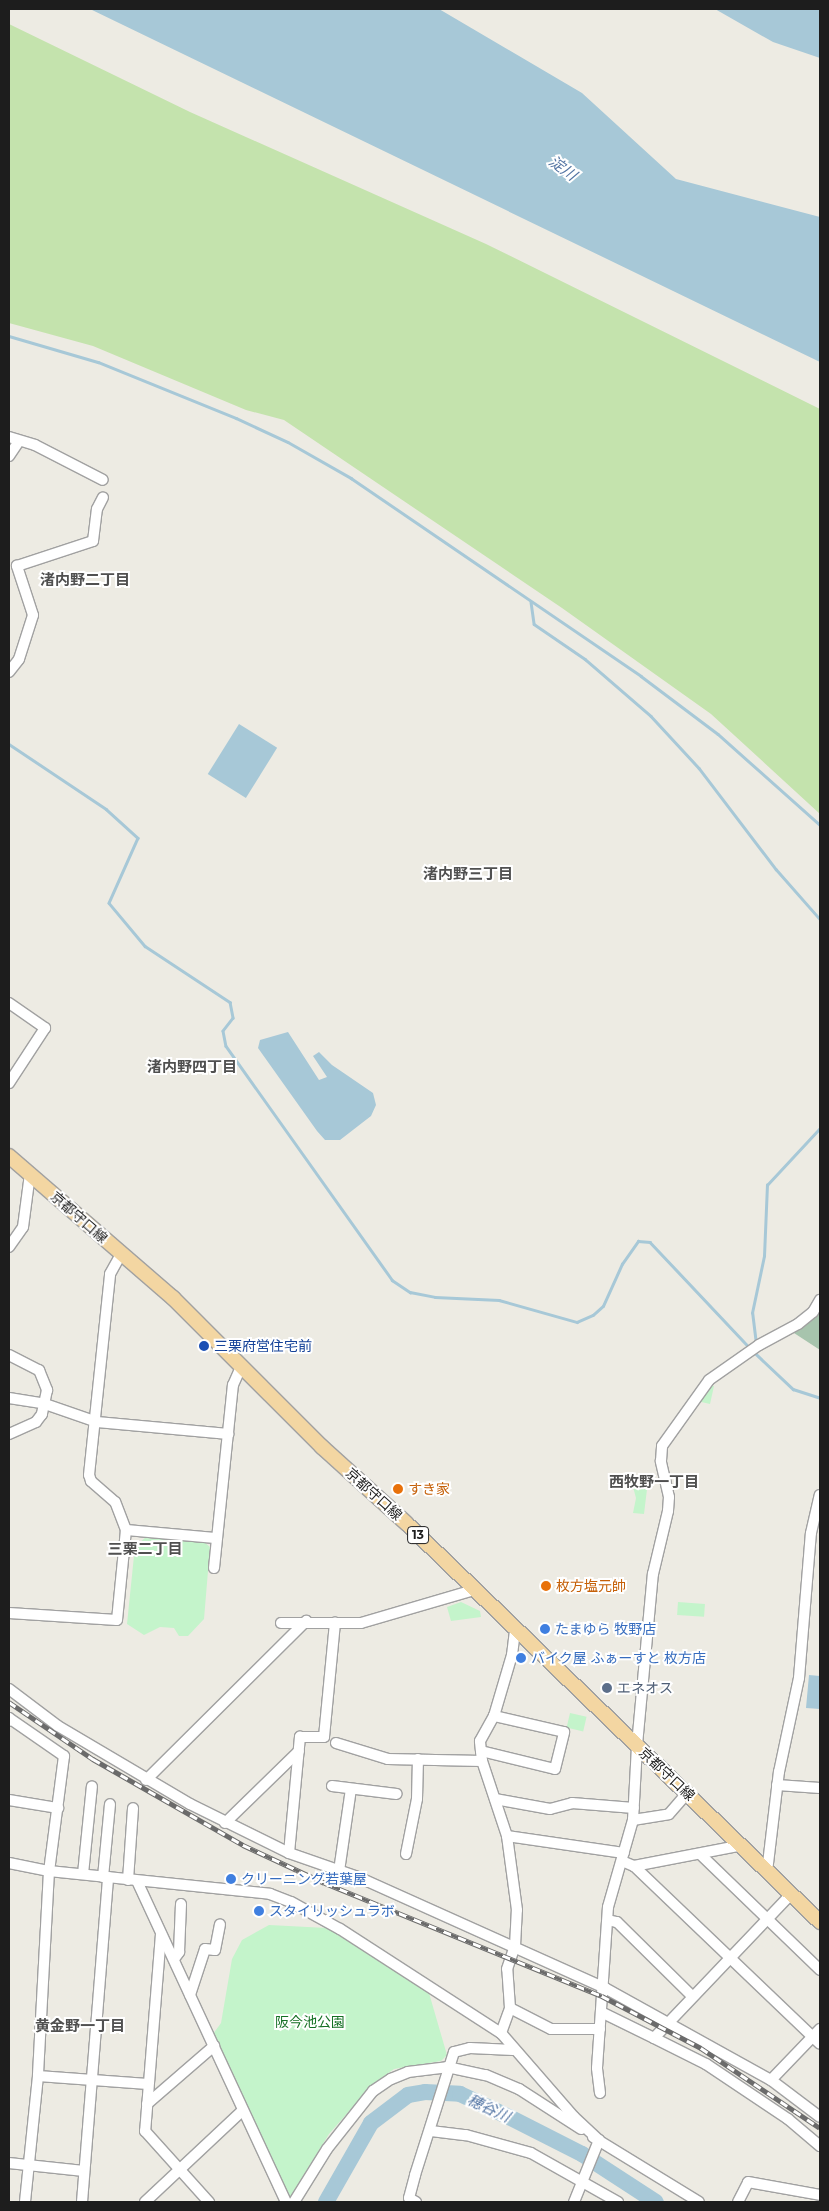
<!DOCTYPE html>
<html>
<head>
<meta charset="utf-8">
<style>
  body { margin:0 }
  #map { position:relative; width:829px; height:2211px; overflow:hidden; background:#edebe3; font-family:Montserrat,"Noto Sans JP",sans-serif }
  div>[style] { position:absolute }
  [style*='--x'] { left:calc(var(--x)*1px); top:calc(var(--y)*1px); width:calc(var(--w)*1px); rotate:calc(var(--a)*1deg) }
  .grass>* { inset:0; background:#c4e3ad }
  .cemetery>* { inset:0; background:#a7c4ad }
  .park>* { inset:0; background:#c4f4cb; transform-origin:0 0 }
  .water>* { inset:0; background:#a7c8d7; transform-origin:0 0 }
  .stream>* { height:2.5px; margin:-1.25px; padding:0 1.25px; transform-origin:1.25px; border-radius:1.25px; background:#a7c8d7 }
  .river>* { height:16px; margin:-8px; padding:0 8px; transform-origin:8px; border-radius:8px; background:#a7c8d7 }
  .roads { filter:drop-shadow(1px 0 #a1a1a1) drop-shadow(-1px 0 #a1a1a1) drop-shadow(0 1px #a1a1a1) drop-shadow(0 -1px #a1a1a1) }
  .minor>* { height:10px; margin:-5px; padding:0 5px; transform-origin:5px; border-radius:5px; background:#fff }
  .major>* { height:14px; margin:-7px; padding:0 7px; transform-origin:7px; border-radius:7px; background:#f3d6a2 }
  .rail>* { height:4.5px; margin-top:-2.25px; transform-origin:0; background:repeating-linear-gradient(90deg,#fff 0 8px,#6b6b6b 0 16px); box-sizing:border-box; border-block:1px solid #6b6b6b }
  .dots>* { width:14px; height:14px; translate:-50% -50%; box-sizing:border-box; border:2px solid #fff; border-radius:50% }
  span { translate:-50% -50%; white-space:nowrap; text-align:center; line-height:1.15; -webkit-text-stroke:4px #fff; paint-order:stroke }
  .shield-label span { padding:1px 4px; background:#fff; border:1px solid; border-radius:4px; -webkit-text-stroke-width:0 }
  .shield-label { font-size:12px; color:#1d1d1d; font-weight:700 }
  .street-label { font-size:14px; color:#1d1d1d }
  .transit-label { font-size:14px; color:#164399 }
  .left { translate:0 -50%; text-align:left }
  .food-label { font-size:14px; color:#c56008 }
  .shop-label { font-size:14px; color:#366cbe }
  .service-label { font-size:14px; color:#4e5e75 }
  .park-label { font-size:14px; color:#157024 }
  .water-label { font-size:15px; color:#5274a3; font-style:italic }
  .neighbourhood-label { font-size:15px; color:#505050; font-weight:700 }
  .frame { position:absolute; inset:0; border:10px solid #1d1d1d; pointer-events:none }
</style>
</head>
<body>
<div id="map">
  <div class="grass">
    <div style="clip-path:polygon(9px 24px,190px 112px,486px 244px,820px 409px,820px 814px,711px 714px,562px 608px,284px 420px,246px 410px,93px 346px,9px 323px)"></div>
  </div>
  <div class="cemetery">
    <div style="clip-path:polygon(817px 1313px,820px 1314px,820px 1350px,794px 1333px)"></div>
  </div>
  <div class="park">
    <div style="clip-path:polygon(708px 1385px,714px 1386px,710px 1404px,697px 1401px)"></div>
    <div style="clip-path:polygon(648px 1481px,644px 1514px,633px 1513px,636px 1498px,633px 1487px)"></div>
    <div style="clip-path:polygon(145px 1538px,204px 1542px,210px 1547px,204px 1619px,188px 1636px,179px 1636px,174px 1628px,160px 1627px,144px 1635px,127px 1624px,135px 1546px)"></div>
    <div style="clip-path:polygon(461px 1602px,480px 1611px,481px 1617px,451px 1621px,447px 1607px)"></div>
    <div style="left:678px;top:1602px;width:27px;height:13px;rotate:4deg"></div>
    <div style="left:570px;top:1713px;width:17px;height:15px;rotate:13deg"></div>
    <div style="clip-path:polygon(269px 1925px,327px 1928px,429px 1993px,447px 2055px,441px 2061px,394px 2069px,372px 2085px,329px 2134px,289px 2199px,213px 2034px,221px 2023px,232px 1959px,242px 1940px)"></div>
  </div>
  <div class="water">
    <div style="clip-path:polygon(90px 9px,439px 9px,582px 93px,676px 179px,820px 217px,820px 362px)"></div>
    <div style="clip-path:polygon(715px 9px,820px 9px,820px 58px,773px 42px)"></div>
    <div style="left:239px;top:724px;width:45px;height:59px;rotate:32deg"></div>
    <div style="clip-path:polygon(288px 1032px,319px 1080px,327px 1077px,313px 1056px,319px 1052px,332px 1065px,373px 1093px,376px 1105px,371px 1116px,340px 1140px,325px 1140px,317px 1131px,258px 1048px,260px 1040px)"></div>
    <div style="clip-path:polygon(809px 1675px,820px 1676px,820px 1709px,806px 1708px)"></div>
  </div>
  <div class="stream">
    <div style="--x:9;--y:336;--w:93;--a:16.3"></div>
    <div style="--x:98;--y:362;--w:149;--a:22.1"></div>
    <div style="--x:236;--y:418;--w:57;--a:24.8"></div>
    <div style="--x:288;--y:442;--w:73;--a:29.7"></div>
    <div style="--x:351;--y:478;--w:351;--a:34.3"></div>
    <div style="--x:641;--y:676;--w:96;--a:37"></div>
    <div style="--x:718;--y:734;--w:137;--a:41.7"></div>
    <div style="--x:531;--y:602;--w:22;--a:82"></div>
    <div style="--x:534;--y:624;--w:62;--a:34.5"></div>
    <div style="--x:585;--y:659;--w:87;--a:40.8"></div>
    <div style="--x:651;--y:716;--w:71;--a:47.3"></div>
    <div style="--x:699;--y:768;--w:127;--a:52.7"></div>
    <div style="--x:776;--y:869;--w:67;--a:48.7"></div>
    <div style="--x:9;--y:744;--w:117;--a:33.8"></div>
    <div style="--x:106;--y:809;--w:43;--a:42.2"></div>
    <div style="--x:138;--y:838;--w:71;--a:114"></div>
    <div style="--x:109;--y:903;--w:56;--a:50.1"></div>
    <div style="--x:145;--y:946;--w:102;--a:33.4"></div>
    <div style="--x:230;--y:1002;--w:16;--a:79"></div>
    <div style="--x:233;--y:1018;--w:16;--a:128"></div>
    <div style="--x:223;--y:1031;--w:15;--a:79"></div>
    <div style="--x:226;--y:1046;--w:287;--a:54.6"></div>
    <div style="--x:392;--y:1280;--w:22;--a:34"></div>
    <div style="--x:410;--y:1292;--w:25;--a:11"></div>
    <div style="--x:435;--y:1297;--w:64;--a:2.7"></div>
    <div style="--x:499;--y:1300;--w:81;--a:15.8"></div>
    <div style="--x:577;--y:1322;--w:17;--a:-24"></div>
    <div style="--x:593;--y:1315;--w:13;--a:-42"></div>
    <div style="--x:603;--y:1306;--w:46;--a:-65.7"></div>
    <div style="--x:622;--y:1264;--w:28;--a:-55"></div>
    <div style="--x:638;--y:1241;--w:12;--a:5"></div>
    <div style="--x:650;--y:1242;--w:146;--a:46.7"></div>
    <div style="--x:756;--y:1344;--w:31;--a:-97"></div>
    <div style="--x:752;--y:1313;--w:58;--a:-78.1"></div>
    <div style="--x:764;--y:1256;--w:71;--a:-87.6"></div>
    <div style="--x:767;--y:1185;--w:78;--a:-47.1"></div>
    <div style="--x:754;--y:1352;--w:54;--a:43.5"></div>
    <div style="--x:793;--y:1389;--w:28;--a:18"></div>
  </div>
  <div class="river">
    <div style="--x:326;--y:2202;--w:91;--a:-60.3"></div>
    <div style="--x:371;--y:2123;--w:46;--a:-37.1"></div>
    <div style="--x:408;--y:2095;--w:17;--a:-10"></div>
    <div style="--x:425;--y:2092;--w:35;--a:3"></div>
    <div style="--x:460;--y:2094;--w:54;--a:25.1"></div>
    <div style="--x:509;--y:2117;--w:82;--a:26.9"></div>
    <div style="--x:582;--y:2154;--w:88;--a:33"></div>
  </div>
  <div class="roads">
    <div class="minor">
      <div style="--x:9;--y:437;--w:27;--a:17"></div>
      <div style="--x:35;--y:445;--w:76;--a:27.2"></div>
      <div style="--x:9;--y:456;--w:18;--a:-56"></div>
      <div style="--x:9;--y:672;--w:16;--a:-52"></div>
      <div style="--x:19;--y:659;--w:46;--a:-72.3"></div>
      <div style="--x:33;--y:615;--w:52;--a:-108.1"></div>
      <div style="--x:17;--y:566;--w:80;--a:-18.2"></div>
      <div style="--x:93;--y:541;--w:32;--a:-83"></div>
      <div style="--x:97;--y:509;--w:13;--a:-63"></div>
      <div style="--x:9;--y:1003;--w:44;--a:34.8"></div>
      <div style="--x:45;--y:1028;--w:66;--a:123.2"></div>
      <div style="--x:9;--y:1247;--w:24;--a:-55"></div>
      <div style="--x:23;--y:1227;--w:53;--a:-82.5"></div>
      <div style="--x:9;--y:1355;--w:34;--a:27"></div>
      <div style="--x:39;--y:1370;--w:22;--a:68"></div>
      <div style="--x:47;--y:1390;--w:25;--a:102"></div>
      <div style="--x:42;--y:1414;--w:10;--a:127"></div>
      <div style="--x:36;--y:1422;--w:30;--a:156"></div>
      <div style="--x:9;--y:1398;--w:36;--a:9"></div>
      <div style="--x:45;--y:1404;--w:55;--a:19.1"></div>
      <div style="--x:97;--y:1422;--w:132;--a:5.2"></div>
      <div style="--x:126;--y:1530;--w:90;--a:5.1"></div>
      <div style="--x:214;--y:1568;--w:184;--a:-84.1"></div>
      <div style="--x:233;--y:1385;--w:22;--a:-66"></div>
      <div style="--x:9;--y:1613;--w:108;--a:3.7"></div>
      <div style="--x:117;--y:1620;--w:90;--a:-84.3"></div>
      <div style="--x:126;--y:1530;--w:30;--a:-111"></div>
      <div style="--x:115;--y:1502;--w:32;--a:-139"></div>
      <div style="--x:91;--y:1481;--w:6;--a:-108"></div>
      <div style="--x:89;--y:1475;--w:202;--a:-84"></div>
      <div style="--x:110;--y:1274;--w:23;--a:-61"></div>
      <div style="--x:281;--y:1623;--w:80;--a:0"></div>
      <div style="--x:361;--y:1623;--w:118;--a:-16.3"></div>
      <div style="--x:9;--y:1689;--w:61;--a:37.1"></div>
      <div style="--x:58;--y:1726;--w:153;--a:30.6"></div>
      <div style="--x:190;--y:1804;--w:110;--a:26.3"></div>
      <div style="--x:289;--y:1853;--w:73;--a:19.2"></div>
      <div style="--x:358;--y:1877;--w:271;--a:24.2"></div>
      <div style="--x:605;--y:1988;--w:190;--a:29"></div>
      <div style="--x:771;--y:2080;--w:61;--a:37.1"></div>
      <div style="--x:9;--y:1721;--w:3;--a:-90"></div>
      <div style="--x:9;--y:1718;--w:67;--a:34.6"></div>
      <div style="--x:64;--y:1756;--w:116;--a:97.4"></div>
      <div style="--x:49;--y:1871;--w:205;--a:93.1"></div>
      <div style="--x:38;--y:2076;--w:127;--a:95.9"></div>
      <div style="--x:336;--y:1743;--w:54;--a:17.1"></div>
      <div style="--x:388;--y:1759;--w:94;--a:1.2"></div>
      <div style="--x:481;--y:1751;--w:76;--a:13.7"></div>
      <div style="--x:555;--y:1769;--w:38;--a:-76"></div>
      <div style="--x:564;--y:1732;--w:72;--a:-167.1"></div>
      <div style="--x:146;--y:1780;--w:226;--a:-44.8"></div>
      <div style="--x:777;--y:1785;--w:43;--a:4"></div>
      <div style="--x:332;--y:1786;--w:65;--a:7"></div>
      <div style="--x:495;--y:1799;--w:56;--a:10.3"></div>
      <div style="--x:550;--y:1809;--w:23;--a:-15"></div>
      <div style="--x:572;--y:1803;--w:62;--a:4.6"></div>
      <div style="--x:9;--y:1800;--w:50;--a:9.3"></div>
      <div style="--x:633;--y:1820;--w:36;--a:-9"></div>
      <div style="--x:669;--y:1814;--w:28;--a:-49"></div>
      <div style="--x:225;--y:1823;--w:103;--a:-44.2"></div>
      <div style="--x:507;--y:1836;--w:118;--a:8.3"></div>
      <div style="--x:289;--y:1853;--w:117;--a:-84.6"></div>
      <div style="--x:300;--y:1737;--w:24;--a:0"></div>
      <div style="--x:324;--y:1737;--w:115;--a:-84.5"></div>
      <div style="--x:406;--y:1854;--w:56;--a:-78.7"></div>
      <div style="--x:417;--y:1799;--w:40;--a:-88.6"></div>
      <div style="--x:700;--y:1854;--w:167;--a:44"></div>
      <div style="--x:622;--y:1861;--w:13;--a:23"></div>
      <div style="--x:634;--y:1866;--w:257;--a:43.7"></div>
      <div style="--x:9;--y:1863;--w:41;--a:11.3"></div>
      <div style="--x:49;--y:1871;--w:222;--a:5.9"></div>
      <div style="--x:270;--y:1894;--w:22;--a:21"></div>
      <div style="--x:291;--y:1902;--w:56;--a:28.9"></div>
      <div style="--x:340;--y:1929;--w:192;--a:32.9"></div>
      <div style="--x:501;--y:2033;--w:111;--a:49"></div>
      <div style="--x:574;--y:2117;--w:34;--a:43"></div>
      <div style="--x:634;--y:1866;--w:111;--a:-10.9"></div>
      <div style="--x:339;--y:1871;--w:83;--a:-81.7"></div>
      <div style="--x:767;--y:1872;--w:101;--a:-83.2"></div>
      <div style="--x:779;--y:1772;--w:96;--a:-78"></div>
      <div style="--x:799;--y:1678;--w:145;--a:-85.3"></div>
      <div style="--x:811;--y:1533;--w:39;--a:-77"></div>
      <div style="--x:83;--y:1874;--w:88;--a:-84.2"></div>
      <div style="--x:103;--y:1877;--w:73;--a:-84.5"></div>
      <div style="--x:128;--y:1880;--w:72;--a:-86"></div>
      <div style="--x:137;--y:1881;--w:354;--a:65.1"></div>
      <div style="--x:608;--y:1920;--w:9;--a:13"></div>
      <div style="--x:617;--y:1922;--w:105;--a:44.6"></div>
      <div style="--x:161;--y:1934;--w:198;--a:94.6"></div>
      <div style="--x:145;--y:2131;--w:96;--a:48"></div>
      <div style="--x:174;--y:1959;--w:9;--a:-54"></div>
      <div style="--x:179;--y:1952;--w:48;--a:-87.6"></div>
      <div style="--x:190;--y:1995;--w:48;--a:-71.9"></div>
      <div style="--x:205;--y:1949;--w:10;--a:6"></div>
      <div style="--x:215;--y:1950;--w:26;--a:-79"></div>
      <div style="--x:510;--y:2008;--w:39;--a:-94"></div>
      <div style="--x:507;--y:1969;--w:24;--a:-71"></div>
      <div style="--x:515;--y:1946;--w:36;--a:-87"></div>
      <div style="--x:517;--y:1910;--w:75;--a:-97.7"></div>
      <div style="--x:507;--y:1836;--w:79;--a:-108.4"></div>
      <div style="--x:482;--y:1761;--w:20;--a:-96"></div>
      <div style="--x:480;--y:1741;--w:29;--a:-61"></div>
      <div style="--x:494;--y:1716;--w:64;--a:-73.6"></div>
      <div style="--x:512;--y:1655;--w:25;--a:-83"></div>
      <div style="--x:601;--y:2012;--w:59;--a:26.1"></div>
      <div style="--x:654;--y:2038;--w:197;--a:-46.4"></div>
      <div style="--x:501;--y:2033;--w:27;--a:-70"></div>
      <div style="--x:510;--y:2008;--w:46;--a:27.1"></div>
      <div style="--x:551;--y:2029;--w:49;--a:0"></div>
      <div style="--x:654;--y:2038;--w:58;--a:26.6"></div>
      <div style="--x:706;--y:2064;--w:99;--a:33.9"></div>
      <div style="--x:788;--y:2119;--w:42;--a:40.2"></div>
      <div style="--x:38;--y:2076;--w:110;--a:4.2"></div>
      <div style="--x:771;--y:2080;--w:71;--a:-46.1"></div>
      <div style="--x:600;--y:2093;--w:25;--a:-97"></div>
      <div style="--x:597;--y:2068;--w:161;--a:-86.1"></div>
      <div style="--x:608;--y:1907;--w:91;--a:-74"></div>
      <div style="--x:633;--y:1820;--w:75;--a:-86.9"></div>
      <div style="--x:637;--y:1745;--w:172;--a:-84.7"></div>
      <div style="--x:653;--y:1574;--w:65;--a:-76.6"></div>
      <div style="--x:668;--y:1511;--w:14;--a:-86"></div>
      <div style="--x:669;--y:1497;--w:37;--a:-103"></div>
      <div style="--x:661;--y:1461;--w:15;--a:-86"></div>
      <div style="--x:662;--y:1446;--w:81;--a:-54.5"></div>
      <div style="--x:709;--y:1380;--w:61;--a:-35"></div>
      <div style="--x:759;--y:1345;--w:44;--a:-28.3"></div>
      <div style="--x:798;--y:1324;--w:19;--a:-39"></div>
      <div style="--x:813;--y:1312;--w:14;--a:-60"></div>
      <div style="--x:147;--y:2104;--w:89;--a:-40.9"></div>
      <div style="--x:431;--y:2131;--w:35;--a:7"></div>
      <div style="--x:466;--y:2135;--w:67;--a:15.5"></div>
      <div style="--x:531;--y:2153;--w:100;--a:29.4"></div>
      <div style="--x:593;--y:2137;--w:124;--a:31.5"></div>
      <div style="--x:9;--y:2163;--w:75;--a:6.1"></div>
      <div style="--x:82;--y:2202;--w:326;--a:-85.4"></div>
      <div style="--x:145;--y:2202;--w:134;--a:-43.2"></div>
      <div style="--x:294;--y:2202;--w:62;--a:-58.1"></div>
      <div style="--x:327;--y:2149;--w:74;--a:-51.6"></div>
      <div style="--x:373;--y:2091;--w:22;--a:-34"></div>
      <div style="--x:391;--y:2079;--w:18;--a:-22"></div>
      <div style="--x:408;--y:2072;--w:39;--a:-7"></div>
      <div style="--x:447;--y:2067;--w:40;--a:12"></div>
      <div style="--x:486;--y:2075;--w:36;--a:23"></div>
      <div style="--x:519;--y:2089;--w:74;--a:32.8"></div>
      <div style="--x:416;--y:2202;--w:8;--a:-150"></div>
      <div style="--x:409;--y:2198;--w:24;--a:-75"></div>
      <div style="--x:415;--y:2175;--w:129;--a:-72.4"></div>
      <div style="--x:454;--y:2052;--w:16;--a:-14"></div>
      <div style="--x:470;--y:2048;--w:43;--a:2.7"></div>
      <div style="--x:574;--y:2202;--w:67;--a:-68"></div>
      <div style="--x:738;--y:2202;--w:22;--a:-63"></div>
      <div style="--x:748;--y:2182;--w:73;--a:10.2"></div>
    </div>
    <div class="major">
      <div style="--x:9;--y:1156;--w:217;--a:40.9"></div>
      <div style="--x:173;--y:1298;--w:211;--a:45"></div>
      <div style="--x:322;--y:1447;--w:113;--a:42.1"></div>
      <div style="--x:406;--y:1523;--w:575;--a:43.94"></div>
    </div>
  </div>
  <div class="rail">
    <div style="--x:9;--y:1702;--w:102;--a:34.2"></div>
    <div style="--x:93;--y:1759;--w:173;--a:29.8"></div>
    <div style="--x:243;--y:1845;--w:90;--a:24.9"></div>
    <div style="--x:325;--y:1883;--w:299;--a:22.2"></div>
    <div style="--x:602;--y:1996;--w:112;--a:27.7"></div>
    <div style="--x:701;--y:2048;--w:143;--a:33.9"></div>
  </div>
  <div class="dots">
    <div style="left:204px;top:1346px;background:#1a4fb4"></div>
    <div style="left:398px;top:1489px;background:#e8710a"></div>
    <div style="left:546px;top:1586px;background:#e8710a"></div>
    <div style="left:545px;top:1629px;background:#3f7fe0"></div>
    <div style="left:521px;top:1658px;background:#3f7fe0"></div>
    <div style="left:607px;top:1688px;background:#5c6f8a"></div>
    <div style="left:231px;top:1879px;background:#3f7fe0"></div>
    <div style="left:259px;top:1911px;background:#3f7fe0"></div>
  </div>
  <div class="shield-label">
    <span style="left:418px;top:1535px">13</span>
  </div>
  <div class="street-label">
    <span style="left:79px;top:1217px;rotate:41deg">京都守口線</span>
    <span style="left:374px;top:1494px;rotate:42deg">京都守口線</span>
    <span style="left:667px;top:1774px;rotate:43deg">京都守口線</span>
  </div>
  <div class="transit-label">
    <span class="left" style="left:214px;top:1346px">三栗府営住宅前</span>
  </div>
  <div class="food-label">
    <span class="left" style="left:408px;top:1489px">すき家</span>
    <span class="left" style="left:556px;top:1586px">枚方塩元帥</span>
  </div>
  <div class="shop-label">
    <span class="left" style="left:555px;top:1629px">たまゆら 牧野店</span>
    <span class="left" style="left:531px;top:1658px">バイク屋 ふぁーすと 枚方店</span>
    <span class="left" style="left:241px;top:1879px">クリーニング若葉屋</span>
    <span class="left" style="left:269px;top:1911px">スタイリッシュラボ</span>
  </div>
  <div class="service-label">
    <span class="left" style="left:617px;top:1688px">エネオス</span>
  </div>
  <div class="park-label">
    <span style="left:310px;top:2022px">阪今池公園</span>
  </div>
  <div class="water-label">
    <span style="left:563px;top:168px;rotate:36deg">淀川</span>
    <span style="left:489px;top:2108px;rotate:25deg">穂谷川</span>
  </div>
  <div class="neighbourhood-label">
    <span style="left:85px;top:580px">渚内野二丁目</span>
    <span style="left:468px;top:874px">渚内野三丁目</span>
    <span style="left:192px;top:1067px">渚内野四丁目</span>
    <span style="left:654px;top:1482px">西牧野一丁目</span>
    <span style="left:145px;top:1549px">三栗二丁目</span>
    <span style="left:80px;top:2026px">黄金野一丁目</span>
  </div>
  <div class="frame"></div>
</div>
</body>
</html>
